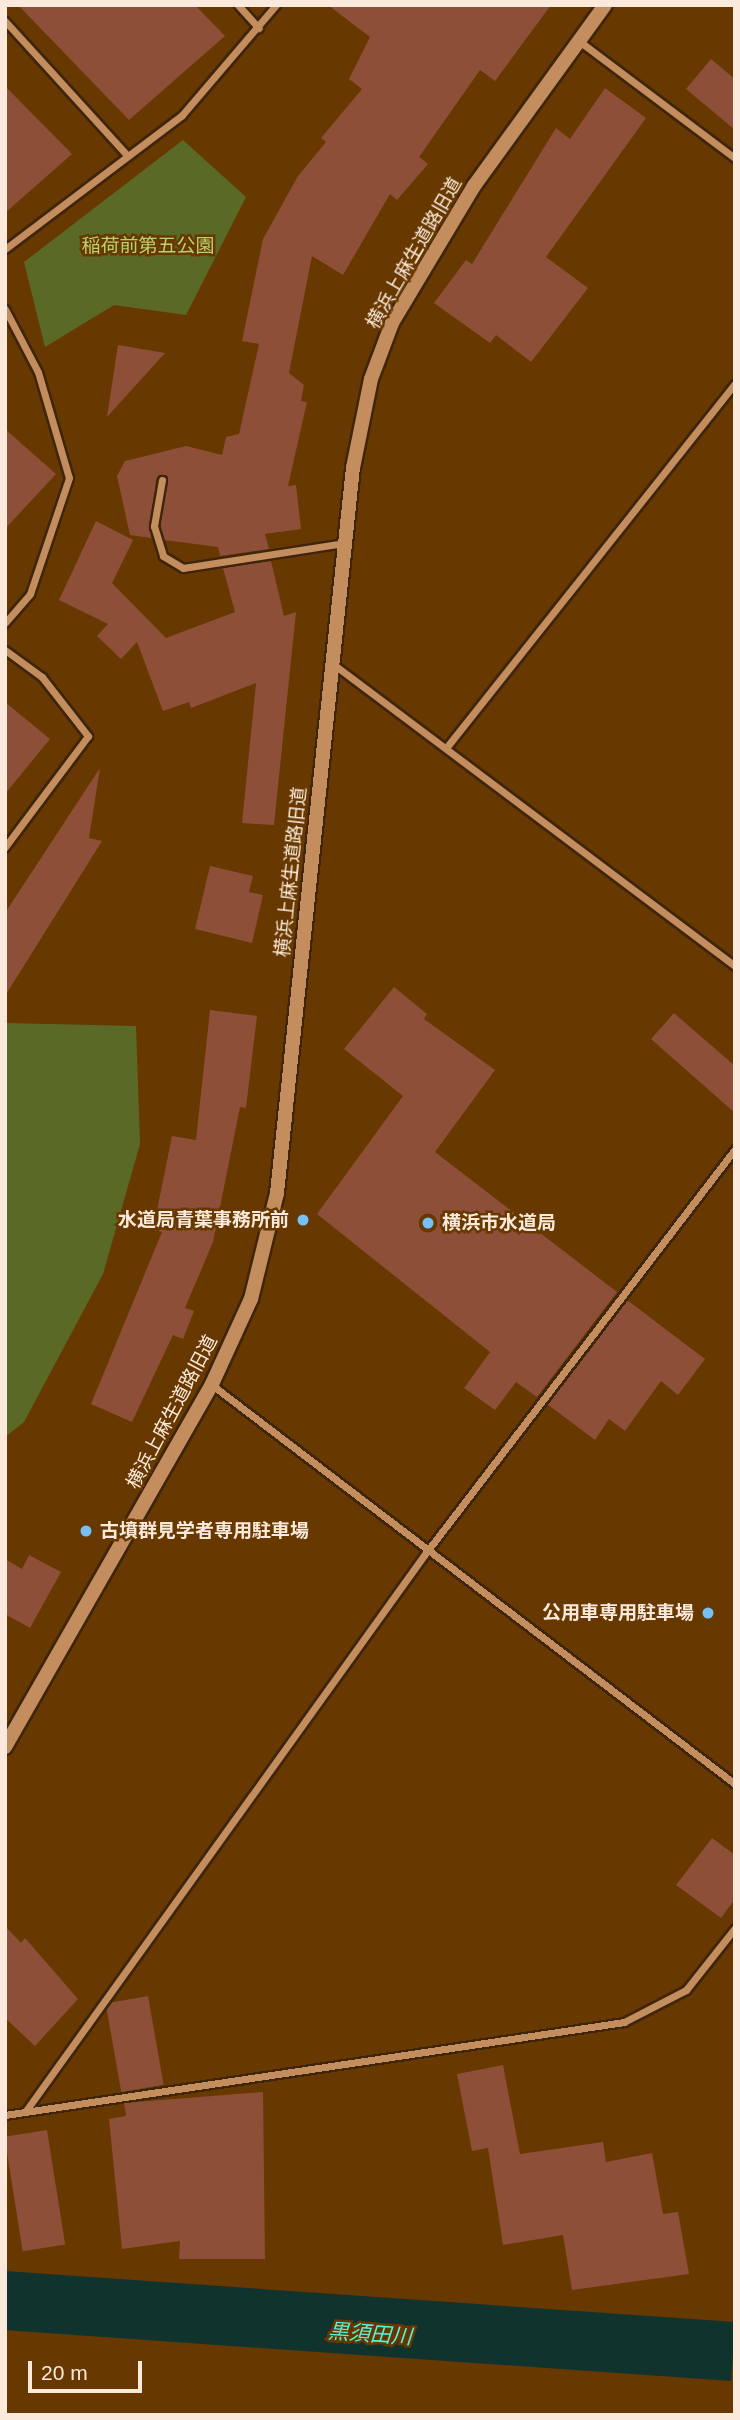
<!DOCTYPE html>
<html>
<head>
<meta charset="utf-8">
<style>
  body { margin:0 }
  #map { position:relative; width:740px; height:2420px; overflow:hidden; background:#673800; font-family:Helvetica,"Noto Sans JP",sans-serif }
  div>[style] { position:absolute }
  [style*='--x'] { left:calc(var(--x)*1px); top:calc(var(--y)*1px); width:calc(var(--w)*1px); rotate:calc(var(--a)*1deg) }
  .green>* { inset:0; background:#5a6a26 }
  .water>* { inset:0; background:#11332e; transform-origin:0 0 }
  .building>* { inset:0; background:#8d4f37; transform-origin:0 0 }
  .roads { filter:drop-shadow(2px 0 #3f250b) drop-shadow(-2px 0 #3f250b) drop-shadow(0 2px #3f250b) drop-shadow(0 -2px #3f250b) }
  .street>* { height:7px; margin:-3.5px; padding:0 3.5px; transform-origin:3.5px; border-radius:3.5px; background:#c38d5e }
  .secondary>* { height:14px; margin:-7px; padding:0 7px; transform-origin:7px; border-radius:7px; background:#c38d5e }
  .dots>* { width:19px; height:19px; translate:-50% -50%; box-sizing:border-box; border:4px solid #673800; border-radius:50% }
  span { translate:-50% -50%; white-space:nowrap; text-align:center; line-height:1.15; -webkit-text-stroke:5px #673800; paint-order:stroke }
  .park-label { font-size:19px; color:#b8d36d }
  .street-label { font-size:19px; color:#fbeadb }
  .poi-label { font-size:19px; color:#fbeadb; font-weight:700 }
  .right { translate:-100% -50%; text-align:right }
  .left { translate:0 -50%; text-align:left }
  .water-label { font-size:21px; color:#58f2db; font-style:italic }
  .frame { position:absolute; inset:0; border:7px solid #fbeadb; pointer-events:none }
  .scale { position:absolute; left:28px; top:2361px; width:114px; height:32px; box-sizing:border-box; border:4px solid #fbeadb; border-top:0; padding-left:9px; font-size:21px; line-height:24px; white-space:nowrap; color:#fbeadb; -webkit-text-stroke:5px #673800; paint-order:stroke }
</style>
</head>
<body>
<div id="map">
  <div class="green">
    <div style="clip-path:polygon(183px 140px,246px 197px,186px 315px,114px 305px,45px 347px,24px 262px)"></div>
    <div style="clip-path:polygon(5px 1023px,136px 1026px,140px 1144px,103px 1274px,24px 1422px,5px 1437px)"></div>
  </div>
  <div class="water">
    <div style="left:5px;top:2271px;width:732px;height:59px;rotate:4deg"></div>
  </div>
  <div class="building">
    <div style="clip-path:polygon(18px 5px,195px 5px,225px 36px,129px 120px)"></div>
    <div style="clip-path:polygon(328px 5px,551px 5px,495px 81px,480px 70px,419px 157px,428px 164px,397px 200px,390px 194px,343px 275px,312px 256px,289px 373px,304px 385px,301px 401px,307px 402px,288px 486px,296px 485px,301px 529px,265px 534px,269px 549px,220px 556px,218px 547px,164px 540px,160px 526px,168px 480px,162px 474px,156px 479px,151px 538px,130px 535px,117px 476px,125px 461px,186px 446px,222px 455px,226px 437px,239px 434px,259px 344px,242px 341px,263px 239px,298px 176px,326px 142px,321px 138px,362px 89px,349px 79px,370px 37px)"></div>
    <div style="clip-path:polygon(711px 59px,735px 79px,735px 130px,686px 89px)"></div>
    <div style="clip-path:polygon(5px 86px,72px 154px,5px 213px)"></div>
    <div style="clip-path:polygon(605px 88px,646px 118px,546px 257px,588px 288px,531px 362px,496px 335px,490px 343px,434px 303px,466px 260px,472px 264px,556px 128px,570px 139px)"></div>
    <div style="clip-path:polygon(118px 345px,165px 353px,107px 417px)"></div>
    <div style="clip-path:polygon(5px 429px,56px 474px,5px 529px)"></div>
    <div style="clip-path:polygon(96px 521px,133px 540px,112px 583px,166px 638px,235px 612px,223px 568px,271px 561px,284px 616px,296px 612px,274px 825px,242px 823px,256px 683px,191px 708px,189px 702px,163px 711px,137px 642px,121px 659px,97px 636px,108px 624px,59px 600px)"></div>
    <div style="clip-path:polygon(5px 702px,50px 739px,5px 794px)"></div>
    <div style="clip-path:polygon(100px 768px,89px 838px,102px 841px,5px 996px,5px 913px)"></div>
    <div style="clip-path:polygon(210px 866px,253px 876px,249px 892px,263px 895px,252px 943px,195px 929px)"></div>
    <div style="clip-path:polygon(394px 987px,427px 1014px,424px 1019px,495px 1070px,435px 1152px,617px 1292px,537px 1397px,516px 1382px,495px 1410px,464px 1388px,490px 1352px,317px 1214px,403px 1096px,344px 1049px)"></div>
    <div style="clip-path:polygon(210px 1010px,257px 1016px,246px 1108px,240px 1107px,213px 1242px,185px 1308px,194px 1311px,183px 1339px,173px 1335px,132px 1422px,91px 1404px,162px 1232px,153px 1230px,172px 1136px,196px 1140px)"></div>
    <div style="clip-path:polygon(674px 1013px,735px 1066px,735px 1113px,651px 1039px)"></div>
    <div style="clip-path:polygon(627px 1300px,705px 1359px,678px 1395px,661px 1381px,625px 1431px,609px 1419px,595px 1440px,547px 1404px)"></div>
    <div style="clip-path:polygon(29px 1555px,61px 1572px,30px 1628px,5px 1614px,5px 1559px,22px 1569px)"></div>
    <div style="clip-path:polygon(712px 1838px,735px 1855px,735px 1899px,721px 1918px,676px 1885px)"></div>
    <div style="clip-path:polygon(5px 1926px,21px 1943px,25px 1938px,78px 1999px,35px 2046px,5px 2018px)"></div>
    <div style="left:148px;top:1996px;width:90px;height:43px;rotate:80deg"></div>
    <div style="clip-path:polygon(503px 2065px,520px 2154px,603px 2142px,606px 2162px,652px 2153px,663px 2214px,678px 2212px,689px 2274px,572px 2290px,563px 2235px,503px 2245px,488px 2148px,472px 2151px,457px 2074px)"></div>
    <div style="clip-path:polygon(263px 2092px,265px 2259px,179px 2259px,180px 2241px,122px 2249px,109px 2119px,126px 2116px,124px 2103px)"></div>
    <div style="left:47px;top:2130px;width:116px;height:43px;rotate:81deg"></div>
  </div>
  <div class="roads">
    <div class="street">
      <div style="--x:238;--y:5;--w:31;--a:48"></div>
      <div style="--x:5;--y:21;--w:181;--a:47.7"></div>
      <div style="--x:579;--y:41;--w:195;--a:36.9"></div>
      <div style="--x:5;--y:249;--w:222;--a:-37.1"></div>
      <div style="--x:182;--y:115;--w:145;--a:-49.5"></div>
      <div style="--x:5;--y:309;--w:71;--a:62.4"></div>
      <div style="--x:38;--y:372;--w:110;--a:73.7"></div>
      <div style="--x:69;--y:478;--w:122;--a:108.6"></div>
      <div style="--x:30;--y:594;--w:38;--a:131"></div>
      <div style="--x:162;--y:480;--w:47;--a:99.9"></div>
      <div style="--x:154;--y:526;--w:31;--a:73"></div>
      <div style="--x:163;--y:556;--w:23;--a:31"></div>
      <div style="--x:183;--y:568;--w:164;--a:-8.8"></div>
      <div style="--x:5;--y:650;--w:46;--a:36.1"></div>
      <div style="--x:42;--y:677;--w:75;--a:52.1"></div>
      <div style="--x:88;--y:736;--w:139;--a:126.8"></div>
      <div style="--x:333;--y:664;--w:503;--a:36.92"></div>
      <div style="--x:446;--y:748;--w:465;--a:-51.6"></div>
      <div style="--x:212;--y:1385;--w:658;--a:37.34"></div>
      <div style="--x:25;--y:2112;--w:687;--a:-54.37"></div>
      <div style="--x:425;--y:1554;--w:510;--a:-52.57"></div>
      <div style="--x:5;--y:2115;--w:626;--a:-8.54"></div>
      <div style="--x:624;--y:2022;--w:70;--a:-27.3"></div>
      <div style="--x:686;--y:1990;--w:79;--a:-51.7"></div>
    </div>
    <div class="secondary">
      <div style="--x:5;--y:1747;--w:418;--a:-60.3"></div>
      <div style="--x:212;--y:1384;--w:94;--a:-65.4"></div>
      <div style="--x:251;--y:1299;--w:109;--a:-76.2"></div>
      <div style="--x:277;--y:1193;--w:729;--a:-84.02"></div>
      <div style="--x:353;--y:468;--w:91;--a:-78.6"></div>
      <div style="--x:371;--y:379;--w:60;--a:-69.4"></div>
      <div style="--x:392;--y:323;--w:160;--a:-59.1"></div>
      <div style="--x:474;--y:186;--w:223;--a:-54.1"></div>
    </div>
  </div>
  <div class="dots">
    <div style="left:303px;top:1220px;background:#75c0f6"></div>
    <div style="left:428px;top:1223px;background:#75c0f6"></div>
    <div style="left:86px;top:1531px;background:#75c0f6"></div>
    <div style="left:708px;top:1613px;background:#75c0f6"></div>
  </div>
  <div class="park-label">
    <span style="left:148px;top:246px">稲荷前第五公園</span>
  </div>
  <div class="street-label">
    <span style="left:414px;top:253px;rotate:-60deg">横浜上麻生道路旧道</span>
    <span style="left:291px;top:872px;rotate:-84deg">横浜上麻生道路旧道</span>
    <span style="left:172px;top:1412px;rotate:-62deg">横浜上麻生道路旧道</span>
  </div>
  <div class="poi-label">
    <span class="right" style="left:289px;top:1220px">水道局青葉事務所前</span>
    <span class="left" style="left:442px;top:1223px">横浜市水道局</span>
    <span class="left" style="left:100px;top:1531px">古墳群見学者専用駐車場</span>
    <span class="right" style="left:694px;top:1613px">公用車専用駐車場</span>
  </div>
  <div class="water-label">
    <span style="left:370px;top:2334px;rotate:4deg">黒須田川</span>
  </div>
  <div class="frame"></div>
  <div class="scale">20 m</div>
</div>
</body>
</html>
